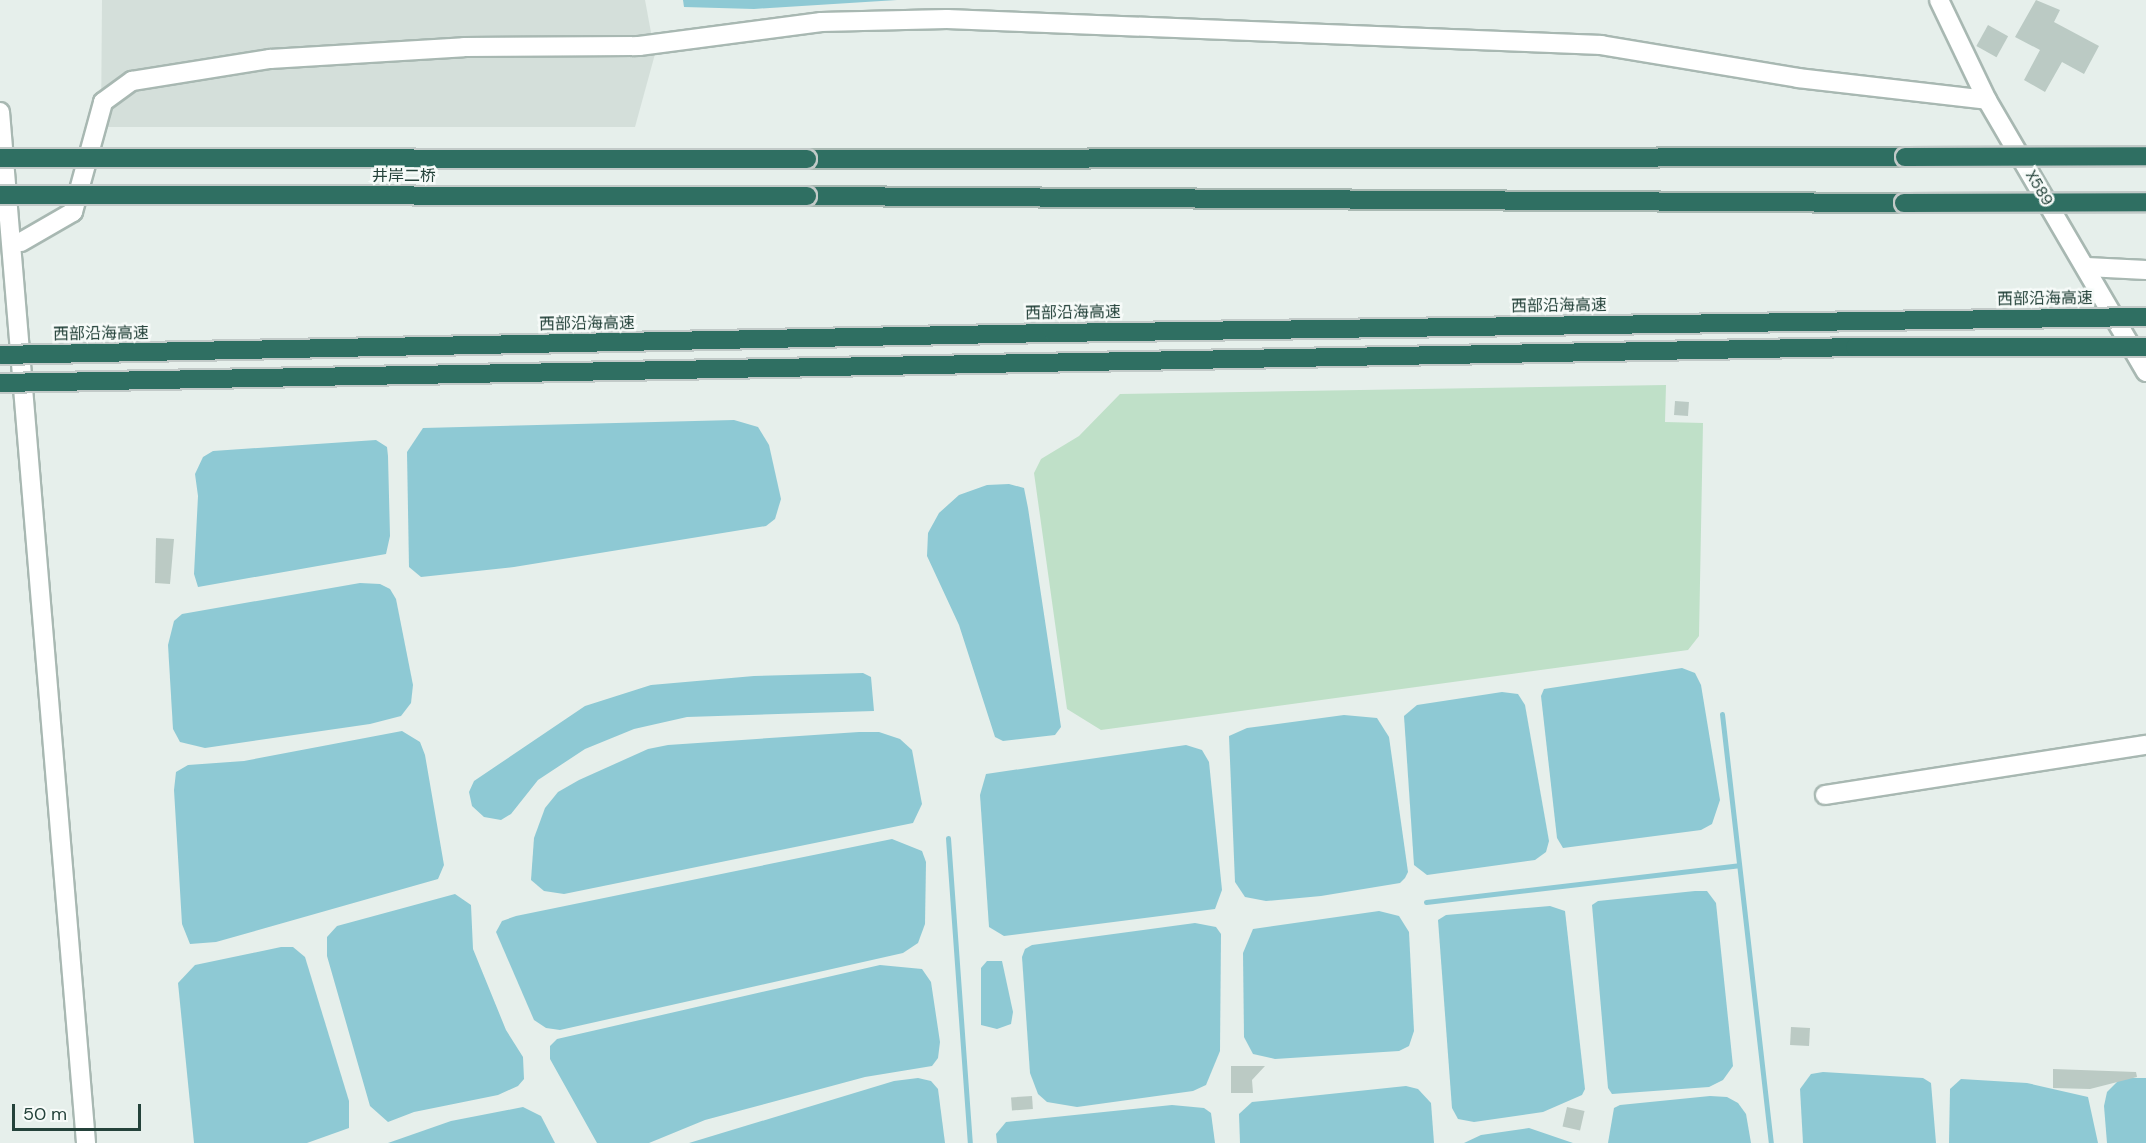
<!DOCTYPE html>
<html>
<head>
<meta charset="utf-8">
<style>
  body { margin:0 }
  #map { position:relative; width:2146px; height:1143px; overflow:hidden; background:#e6efeb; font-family:"DM Sans","Noto Sans SC",sans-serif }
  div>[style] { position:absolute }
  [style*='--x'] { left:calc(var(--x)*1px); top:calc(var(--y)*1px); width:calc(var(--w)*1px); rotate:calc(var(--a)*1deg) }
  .built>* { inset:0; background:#d4dfda }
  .green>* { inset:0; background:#bfe0c8 }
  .water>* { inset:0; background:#8ec9d4 }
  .stream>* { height:5px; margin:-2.5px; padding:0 2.5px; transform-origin:2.5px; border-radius:2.5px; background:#8ec9d4 }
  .building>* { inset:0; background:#bbcac4; transform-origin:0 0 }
  .roads { filter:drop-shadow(2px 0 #a8b8b2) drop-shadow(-2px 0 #a8b8b2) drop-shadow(0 2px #a8b8b2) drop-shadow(0 -2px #a8b8b2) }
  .minor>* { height:18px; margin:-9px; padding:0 9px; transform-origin:9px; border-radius:9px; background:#fff }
  .highway>* { height:18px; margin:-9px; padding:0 9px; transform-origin:9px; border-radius:9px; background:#2f6f62 }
  .bridges { filter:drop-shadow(2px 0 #c2cac8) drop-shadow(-2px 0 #c2cac8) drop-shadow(0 2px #c2cac8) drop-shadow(0 -2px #c2cac8) }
  .highway-bridge>* { height:18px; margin:-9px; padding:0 9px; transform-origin:9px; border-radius:9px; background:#2f6f62 }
  span { translate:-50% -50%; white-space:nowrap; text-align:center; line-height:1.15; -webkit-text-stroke:5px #f7fbf9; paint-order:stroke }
  .street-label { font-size:16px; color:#24423a }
  .scale { position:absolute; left:12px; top:1104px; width:129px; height:27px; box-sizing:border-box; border:3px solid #24423a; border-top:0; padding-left:8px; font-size:18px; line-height:21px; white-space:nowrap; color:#24423a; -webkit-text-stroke:4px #f7fbf9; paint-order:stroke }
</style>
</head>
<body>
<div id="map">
  <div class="built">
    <div style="clip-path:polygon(102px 0,645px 0,655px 54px,635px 127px,101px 127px)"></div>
  </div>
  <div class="green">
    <div style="clip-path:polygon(1666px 385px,1665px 422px,1703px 423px,1699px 636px,1688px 650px,1101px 730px,1067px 709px,1034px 473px,1041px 459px,1079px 436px,1120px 394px)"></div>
  </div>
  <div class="water">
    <div style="clip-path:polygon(683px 0,897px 0,754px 9px,684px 7px)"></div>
    <div style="clip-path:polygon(734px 420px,758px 427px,769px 445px,781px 499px,775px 519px,766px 526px,514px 567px,421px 577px,409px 567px,407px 452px,423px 428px)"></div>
    <div style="clip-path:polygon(376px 440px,387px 447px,388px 456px,390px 536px,386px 554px,198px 587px,194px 574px,198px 496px,195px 474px,203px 457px,213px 451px)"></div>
    <div style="clip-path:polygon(1009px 484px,1024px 488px,1028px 508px,1061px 727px,1055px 735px,1003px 741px,995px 737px,959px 625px,927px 556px,928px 533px,939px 513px,959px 495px,987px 485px)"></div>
    <div style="clip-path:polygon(360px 583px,380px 584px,390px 589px,396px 599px,413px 685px,411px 703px,401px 716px,370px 724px,205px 748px,180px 742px,173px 729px,168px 645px,174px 621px,182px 614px)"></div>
    <div style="clip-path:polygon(1682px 668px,1695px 673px,1701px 685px,1720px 800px,1712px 824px,1701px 830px,1563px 848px,1557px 838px,1541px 696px,1544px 689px)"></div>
    <div style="clip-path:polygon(863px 673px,871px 677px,874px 711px,687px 717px,634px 729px,585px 749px,538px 780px,511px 814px,501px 820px,484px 817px,472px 806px,469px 792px,474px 781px,585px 706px,651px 685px,754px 676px)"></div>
    <div style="clip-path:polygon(1502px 692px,1518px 694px,1525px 705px,1549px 841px,1546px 852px,1535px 860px,1427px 875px,1414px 865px,1404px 716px,1417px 705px)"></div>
    <div style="clip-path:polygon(1344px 715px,1377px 718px,1389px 737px,1408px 872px,1405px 878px,1400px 883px,1321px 896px,1266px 901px,1245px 897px,1235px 882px,1229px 736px,1247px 728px)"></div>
    <div style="clip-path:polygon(402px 731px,420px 742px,425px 755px,444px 865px,438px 879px,216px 942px,190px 944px,182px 924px,174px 790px,176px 772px,188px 765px,244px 761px)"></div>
    <div style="clip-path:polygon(859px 732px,879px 732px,900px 739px,912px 750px,922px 804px,913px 823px,564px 894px,544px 891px,531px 880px,534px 838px,545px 808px,558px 792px,579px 780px,648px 749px,668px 745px)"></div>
    <div style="clip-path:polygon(1186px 745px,1202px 750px,1209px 762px,1222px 890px,1215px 909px,1004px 936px,989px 927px,980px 795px,986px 774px)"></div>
    <div style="clip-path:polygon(892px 839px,922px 851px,926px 862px,925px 924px,918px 943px,903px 953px,560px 1030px,546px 1028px,534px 1020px,496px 932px,502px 921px,516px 916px)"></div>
    <div style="clip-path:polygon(1695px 891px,1707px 891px,1716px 903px,1733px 1066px,1723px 1080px,1709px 1087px,1612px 1094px,1608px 1088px,1592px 905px,1598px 901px)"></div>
    <div style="clip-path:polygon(455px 894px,471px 905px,473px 949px,506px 1030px,523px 1057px,524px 1079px,518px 1086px,498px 1095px,414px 1112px,388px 1122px,370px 1106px,327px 956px,327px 937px,337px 926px)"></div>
    <div style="clip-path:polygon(1550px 906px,1565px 911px,1585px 1089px,1582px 1095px,1543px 1112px,1474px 1122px,1458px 1119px,1452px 1108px,1438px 920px,1446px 915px)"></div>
    <div style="clip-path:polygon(1379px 911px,1399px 916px,1409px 932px,1414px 1031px,1409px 1046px,1399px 1051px,1275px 1059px,1253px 1054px,1244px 1037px,1243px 953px,1253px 929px)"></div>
    <div style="clip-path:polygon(1195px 923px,1216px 927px,1221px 934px,1220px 1051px,1206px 1085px,1193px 1091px,1077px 1107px,1047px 1102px,1038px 1094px,1030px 1073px,1022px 957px,1025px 949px,1032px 945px)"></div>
    <div style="clip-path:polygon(281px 947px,293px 947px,305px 957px,349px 1101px,349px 1128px,307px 1143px,194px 1143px,178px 983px,195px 965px)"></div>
    <div style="clip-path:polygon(987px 961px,1002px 961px,1013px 1012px,1011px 1024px,997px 1029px,981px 1025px,981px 968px)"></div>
    <div style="clip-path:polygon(880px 965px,922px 969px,931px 982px,940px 1042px,938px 1058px,932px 1066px,865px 1077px,705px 1120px,649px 1143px,597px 1143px,550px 1059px,550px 1046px,557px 1039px)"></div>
    <div style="clip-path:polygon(1823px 1072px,1923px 1078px,1931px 1083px,1936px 1143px,1803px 1143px,1800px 1089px,1811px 1074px)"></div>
    <div style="clip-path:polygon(918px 1078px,931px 1081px,938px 1089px,945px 1143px,689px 1143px,894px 1081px)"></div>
    <div style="clip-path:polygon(2121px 1078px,2146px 1078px,2146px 1143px,2107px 1143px,2104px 1106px,2107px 1092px)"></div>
    <div style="clip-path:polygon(1961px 1079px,2027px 1083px,2088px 1097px,2098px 1143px,1949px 1143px,1950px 1089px)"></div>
    <div style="clip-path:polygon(1406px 1086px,1418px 1089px,1431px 1103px,1434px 1143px,1240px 1143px,1239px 1114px,1252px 1102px)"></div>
    <div style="clip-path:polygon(1710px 1096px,1727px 1097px,1738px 1103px,1746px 1114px,1751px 1143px,1608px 1143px,1614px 1108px,1620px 1105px)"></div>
    <div style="clip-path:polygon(1172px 1105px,1204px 1108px,1211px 1113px,1215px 1143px,997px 1143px,996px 1134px,1006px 1122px)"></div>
    <div style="clip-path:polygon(523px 1107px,541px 1116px,555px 1143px,388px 1143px,451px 1121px)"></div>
    <div style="clip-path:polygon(1529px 1128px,1573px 1143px,1464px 1143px,1481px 1135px)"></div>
  </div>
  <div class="stream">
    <div style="--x:1722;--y:714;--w:432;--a:83.5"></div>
    <div style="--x:948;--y:838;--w:306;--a:85.9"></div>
    <div style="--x:1426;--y:902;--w:315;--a:-6.7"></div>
  </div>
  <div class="building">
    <div style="clip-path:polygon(2036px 0,2060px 10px,2054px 22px,2099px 46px,2084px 74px,2062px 62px,2045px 92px,2024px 80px,2040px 50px,2015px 37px)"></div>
    <div style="left:1988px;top:25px;width:23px;height:24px;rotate:29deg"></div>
    <div style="left:1675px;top:401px;width:14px;height:14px;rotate:4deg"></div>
    <div style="clip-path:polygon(156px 538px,174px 539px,170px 584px,155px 583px)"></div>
    <div style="left:1791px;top:1027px;width:19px;height:18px;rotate:3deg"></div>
    <div style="clip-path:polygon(1231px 1066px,1265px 1066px,1252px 1080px,1253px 1093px,1231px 1093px)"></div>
    <div style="clip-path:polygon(2053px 1069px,2136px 1072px,2137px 1077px,2090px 1089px,2053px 1088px)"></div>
    <div style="left:1032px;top:1096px;width:13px;height:21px;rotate:86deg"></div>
    <div style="left:1567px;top:1107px;width:18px;height:20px;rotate:13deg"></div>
  </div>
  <div class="roads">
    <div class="minor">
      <div style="--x:1939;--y:0;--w:111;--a:64.4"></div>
      <div style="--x:1987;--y:100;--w:315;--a:59.7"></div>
      <div style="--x:0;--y:112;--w:1035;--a:85.23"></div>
      <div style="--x:21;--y:242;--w:60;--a:-30"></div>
      <div style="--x:73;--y:212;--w:114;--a:-74.7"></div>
      <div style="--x:103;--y:102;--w:36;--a:-36"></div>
      <div style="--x:132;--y:81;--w:140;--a:-9.1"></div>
      <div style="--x:270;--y:59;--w:194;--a:-3.5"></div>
      <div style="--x:464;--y:47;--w:175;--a:-0.3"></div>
      <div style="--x:639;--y:46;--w:184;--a:-7.5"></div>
      <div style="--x:821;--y:22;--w:126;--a:-1.4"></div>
      <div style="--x:947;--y:19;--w:655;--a:2.28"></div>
      <div style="--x:1601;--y:45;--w:200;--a:9.5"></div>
      <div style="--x:1798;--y:78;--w:190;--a:6.6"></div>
      <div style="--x:2087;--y:267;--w:59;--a:2.9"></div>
      <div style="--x:1825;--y:795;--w:325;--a:-8.9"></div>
    </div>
    <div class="highway">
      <div style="--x:807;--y:159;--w:1098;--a:-0.1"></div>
      <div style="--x:807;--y:196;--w:1097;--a:0.37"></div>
    </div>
  </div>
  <div class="bridges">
    <div class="highway-bridge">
      <div style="--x:1905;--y:157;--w:241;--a:-0.2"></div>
      <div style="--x:0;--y:158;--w:807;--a:0.07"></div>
      <div style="--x:0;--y:195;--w:807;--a:0.07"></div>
      <div style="--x:1904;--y:203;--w:242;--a:-0.2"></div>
      <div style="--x:0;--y:355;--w:1053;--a:-1.2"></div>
      <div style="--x:1053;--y:333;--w:1093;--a:-0.84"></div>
      <div style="--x:0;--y:383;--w:1855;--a:-1.11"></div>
      <div style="--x:1855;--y:347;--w:291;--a:0"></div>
    </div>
  </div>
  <div class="street-label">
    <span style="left:404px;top:176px">井岸二桥</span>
    <span style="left:2039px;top:188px;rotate:59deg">X589</span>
    <span style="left:2045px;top:299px;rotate:-1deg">西部沿海高速</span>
    <span style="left:1559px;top:306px;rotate:-1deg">西部沿海高速</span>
    <span style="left:1073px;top:313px;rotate:-1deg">西部沿海高速</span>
    <span style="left:587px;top:324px;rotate:-1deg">西部沿海高速</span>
    <span style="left:101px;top:334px;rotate:-1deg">西部沿海高速</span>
  </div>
  <div class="scale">50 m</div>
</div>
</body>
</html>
